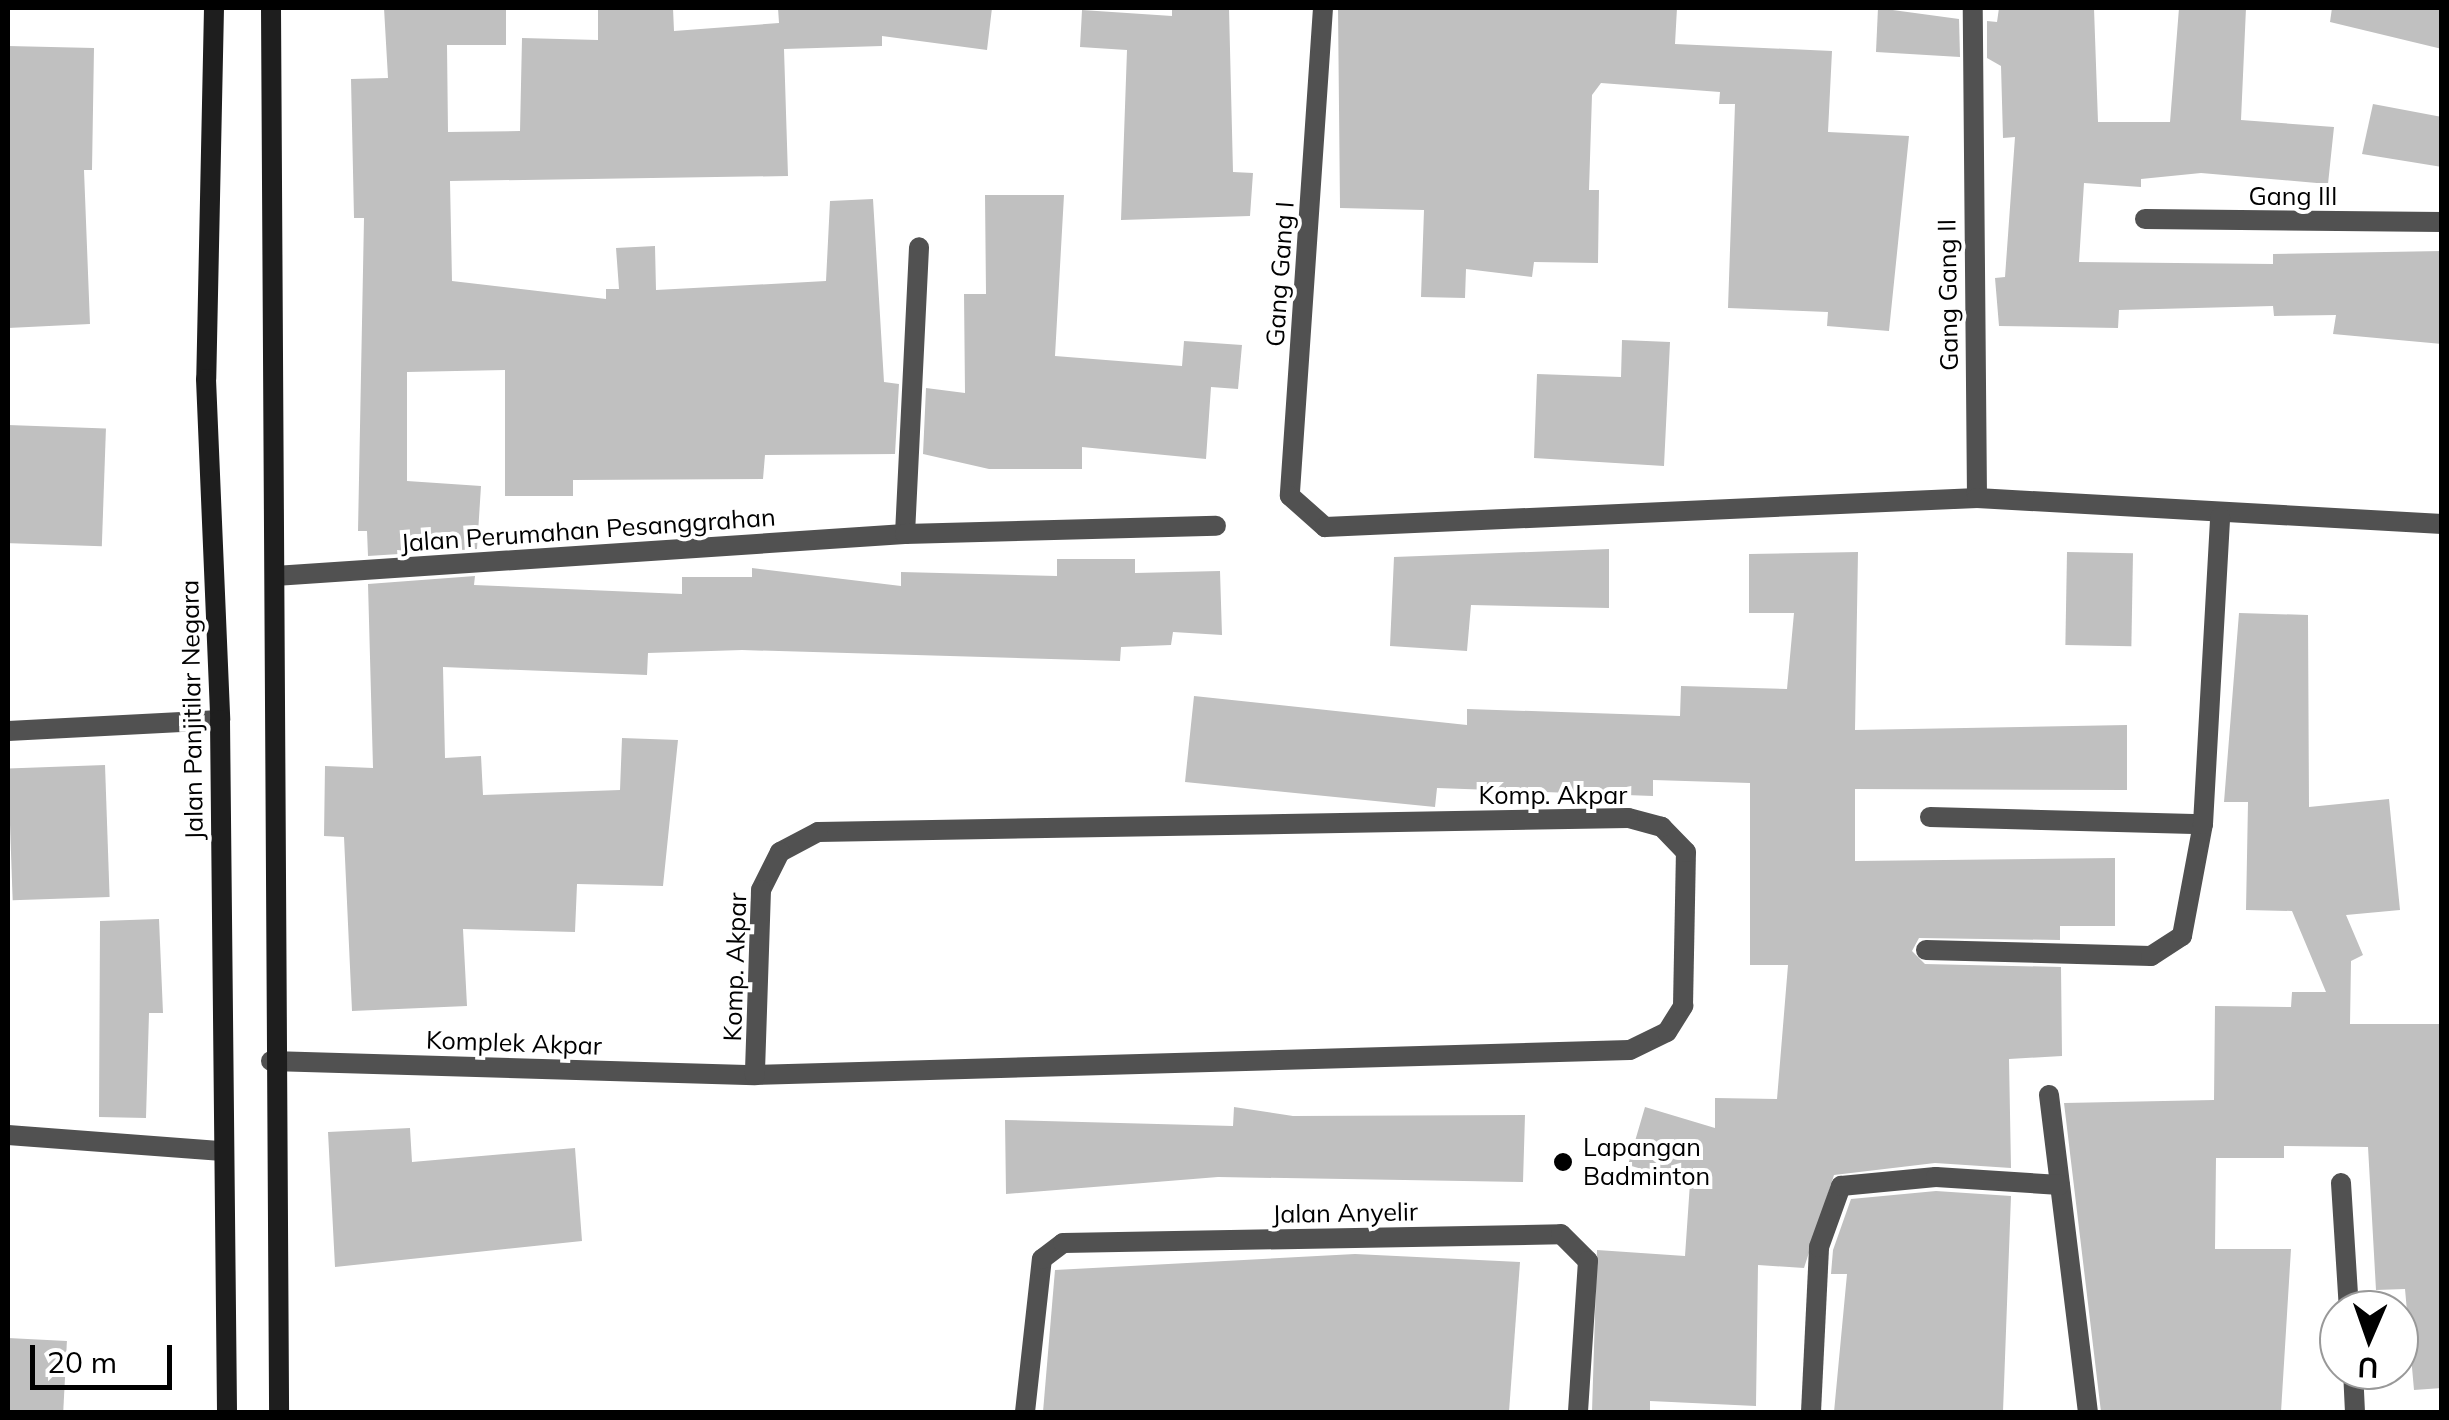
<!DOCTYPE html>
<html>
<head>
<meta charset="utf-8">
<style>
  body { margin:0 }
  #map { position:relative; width:2449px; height:1420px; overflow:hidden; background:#fff; font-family:Mulish,sans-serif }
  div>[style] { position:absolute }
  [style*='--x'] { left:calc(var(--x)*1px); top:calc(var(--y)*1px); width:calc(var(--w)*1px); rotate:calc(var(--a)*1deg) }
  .building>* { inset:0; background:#c0c0c0; transform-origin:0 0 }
  .service>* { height:20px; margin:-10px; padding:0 10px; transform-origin:10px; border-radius:10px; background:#515151 }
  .minor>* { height:20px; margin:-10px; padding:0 10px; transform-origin:10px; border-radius:10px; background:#515151 }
  .tertiary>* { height:20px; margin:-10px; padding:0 10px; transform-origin:10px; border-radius:10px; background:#515151 }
  .secondary>* { height:20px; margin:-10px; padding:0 10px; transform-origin:10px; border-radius:10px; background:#1e1e1e }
  .dots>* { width:28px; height:28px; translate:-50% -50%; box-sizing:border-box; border:5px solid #fff; border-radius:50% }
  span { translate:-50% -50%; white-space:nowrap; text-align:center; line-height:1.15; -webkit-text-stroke:8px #fff; paint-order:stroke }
  .street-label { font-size:25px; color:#000 }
  .poi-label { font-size:25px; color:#000 }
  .left { translate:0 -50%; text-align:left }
  .frame { position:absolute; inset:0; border:10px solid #000; pointer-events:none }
  .north { position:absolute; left:2319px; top:1290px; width:100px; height:100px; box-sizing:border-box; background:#fff; border:2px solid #999; border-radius:50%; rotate:182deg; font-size:28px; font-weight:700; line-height:40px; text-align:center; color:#000 }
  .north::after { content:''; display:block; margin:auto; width:35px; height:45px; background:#000; clip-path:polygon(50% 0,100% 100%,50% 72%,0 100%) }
  .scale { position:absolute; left:30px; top:1345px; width:142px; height:45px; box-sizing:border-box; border:5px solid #000; border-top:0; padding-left:12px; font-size:30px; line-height:35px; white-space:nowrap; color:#000; -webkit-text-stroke:8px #fff; paint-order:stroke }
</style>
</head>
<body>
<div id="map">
  <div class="building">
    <div style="clip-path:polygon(384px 8px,506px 8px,506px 45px,447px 45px,448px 132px,520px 131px,522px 38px,598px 40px,598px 8px,673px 8px,674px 31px,779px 23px,778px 8px,992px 8px,987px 50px,882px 36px,882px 46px,784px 49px,788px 176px,450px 181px,452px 281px,606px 299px,606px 289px,619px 289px,616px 248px,655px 246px,656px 290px,826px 281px,830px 201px,873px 199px,884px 382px,899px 384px,895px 454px,765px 455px,763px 479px,573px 480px,573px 496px,505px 496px,505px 370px,407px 372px,407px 481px,481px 486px,477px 549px,368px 556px,367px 531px,358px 531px,364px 218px,354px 218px,351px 79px,388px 78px)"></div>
    <div style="clip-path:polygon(1172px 8px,1229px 8px,1233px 172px,1253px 173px,1250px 216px,1121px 220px,1127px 50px,1080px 47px,1082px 10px,1172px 16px)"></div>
    <div style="clip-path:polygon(1338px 8px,1677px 8px,1675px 44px,1832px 51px,1828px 132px,1909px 136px,1889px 331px,1827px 326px,1828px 312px,1728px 308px,1735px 104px,1719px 104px,1720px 92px,1601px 83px,1592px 95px,1589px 190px,1599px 190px,1598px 263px,1534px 262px,1532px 277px,1466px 269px,1465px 298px,1421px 297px,1424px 210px,1340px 208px)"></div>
    <div style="clip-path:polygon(1878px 8px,1959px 19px,1960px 57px,1876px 52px)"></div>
    <div style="clip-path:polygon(1999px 8px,2094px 8px,2098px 122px,2170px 122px,2179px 8px,2246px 8px,2241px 120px,2334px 127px,2328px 184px,2201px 173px,2141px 179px,2141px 187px,2084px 183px,2079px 262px,2273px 264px,2273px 254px,2442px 251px,2442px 344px,2333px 334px,2336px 315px,2274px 316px,2273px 306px,2119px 310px,2118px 328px,1999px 326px,1995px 278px,2005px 277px,2015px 137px,2003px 138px,2001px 66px,1987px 58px,1987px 21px,1997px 22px)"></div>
    <div style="clip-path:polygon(2332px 8px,2442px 8px,2442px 49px,2330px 22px)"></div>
    <div style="clip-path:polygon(8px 46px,94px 48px,92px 170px,84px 170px,90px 324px,8px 328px)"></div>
    <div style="clip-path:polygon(2373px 104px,2442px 117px,2442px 167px,2362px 154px)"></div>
    <div style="clip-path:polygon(985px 195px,1064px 195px,1055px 356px,1182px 366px,1184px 341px,1242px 345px,1238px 389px,1211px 387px,1206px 459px,1082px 447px,1082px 469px,989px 469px,923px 454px,926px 388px,965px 393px,964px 294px,986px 294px)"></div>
    <div style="clip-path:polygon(1622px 340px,1670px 342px,1664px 466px,1534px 458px,1537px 374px,1621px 377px)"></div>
    <div style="left:8px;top:425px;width:98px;height:118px;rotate:2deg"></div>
    <div style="clip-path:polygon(1609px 549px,1609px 608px,1471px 605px,1467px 651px,1390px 646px,1394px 557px)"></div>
    <div style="clip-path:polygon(1858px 552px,1855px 730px,2127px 725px,2127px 790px,1855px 789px,1855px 861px,2115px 858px,2115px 926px,2060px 926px,2060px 940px,1919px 938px,1912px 951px,1925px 964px,2061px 967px,2062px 1056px,2009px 1059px,2011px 1168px,1935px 1163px,1834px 1175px,1804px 1268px,1758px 1265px,1756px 1406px,1650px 1401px,1650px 1412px,1592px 1412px,1597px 1250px,1685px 1256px,1690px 1183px,1628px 1165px,1645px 1107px,1715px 1128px,1715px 1098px,1777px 1099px,1788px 965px,1750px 965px,1750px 783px,1653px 780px,1653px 796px,1437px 788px,1435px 807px,1185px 782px,1194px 696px,1467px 725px,1467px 709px,1680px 716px,1681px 686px,1787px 689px,1794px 613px,1749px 613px,1749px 554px)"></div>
    <div style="left:2067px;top:552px;width:66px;height:93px;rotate:1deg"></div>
    <div style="clip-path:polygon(1057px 559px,1135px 559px,1135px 573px,1220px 571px,1222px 635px,1173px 632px,1171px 645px,1121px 647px,1120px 661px,742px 650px,648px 653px,647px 675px,443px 667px,445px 758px,481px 756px,483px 795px,620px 790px,622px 738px,678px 740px,663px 886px,577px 884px,575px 932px,463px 929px,467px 1006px,352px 1011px,344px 837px,324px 836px,325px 766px,373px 768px,368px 584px,475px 576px,474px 585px,682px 594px,682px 577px,752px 577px,752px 568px,901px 586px,901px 572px,1057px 576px)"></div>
    <div style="clip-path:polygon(2239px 613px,2308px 615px,2309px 807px,2389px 799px,2400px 910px,2346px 915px,2363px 955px,2351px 961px,2350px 1024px,2442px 1024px,2442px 1388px,2414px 1390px,2405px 1289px,2376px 1290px,2368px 1147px,2284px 1146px,2284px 1158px,2216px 1158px,2215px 1249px,2291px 1249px,2281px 1412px,2101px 1412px,2064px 1103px,2214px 1100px,2215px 1006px,2291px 1007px,2292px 992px,2326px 992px,2292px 911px,2246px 910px,2248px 802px,2224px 802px)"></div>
    <div style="left:105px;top:765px;width:132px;height:97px;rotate:88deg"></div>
    <div style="clip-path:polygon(159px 919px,163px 1013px,149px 1013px,146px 1118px,99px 1117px,100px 921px)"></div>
    <div style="clip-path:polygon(1234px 1107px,1293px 1116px,1525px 1115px,1523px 1182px,1218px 1177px,1006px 1194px,1005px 1120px,1233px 1126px)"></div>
    <div style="clip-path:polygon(410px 1128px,412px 1162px,575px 1148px,582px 1241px,335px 1267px,328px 1132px)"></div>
    <div style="clip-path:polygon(1936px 1191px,2011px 1196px,2003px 1412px,1834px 1412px,1847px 1274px,1831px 1274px,1833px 1250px,1851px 1199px)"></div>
    <div style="clip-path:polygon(1355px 1254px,1520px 1262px,1509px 1412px,1043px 1412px,1055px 1270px)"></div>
    <div style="left:8px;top:1338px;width:59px;height:74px;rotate:3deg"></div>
  </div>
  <div class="service">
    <div style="--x:271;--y:1061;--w:484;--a:1.7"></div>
    <div style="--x:755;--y:1075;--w:875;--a:-1.64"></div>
    <div style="--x:1630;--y:1050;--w:41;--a:-25.9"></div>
    <div style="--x:1667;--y:1032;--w:31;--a:-58"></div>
    <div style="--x:1683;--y:1006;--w:154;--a:-88.9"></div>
    <div style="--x:1686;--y:852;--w:35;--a:-134"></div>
    <div style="--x:1662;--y:827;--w:35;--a:-165"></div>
    <div style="--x:1628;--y:818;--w:810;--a:179.01"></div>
    <div style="--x:818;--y:832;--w:43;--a:152.2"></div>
    <div style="--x:780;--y:852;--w:42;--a:116.6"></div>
    <div style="--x:761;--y:890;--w:185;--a:91.9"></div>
  </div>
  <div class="minor">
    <div style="--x:1323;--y:8;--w:489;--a:93.9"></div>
    <div style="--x:1290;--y:496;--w:47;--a:41.5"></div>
    <div style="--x:1325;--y:527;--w:653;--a:-2.55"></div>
    <div style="--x:1977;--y:498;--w:490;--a:-90.5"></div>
    <div style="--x:2145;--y:219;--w:297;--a:0.6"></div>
    <div style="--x:1977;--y:498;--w:466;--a:3.2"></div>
    <div style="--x:905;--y:534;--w:287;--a:-87.2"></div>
    <div style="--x:275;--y:576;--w:631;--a:-3.81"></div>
    <div style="--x:905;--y:534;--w:311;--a:-1.5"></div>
    <div style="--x:1930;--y:817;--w:273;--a:1.5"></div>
    <div style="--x:1926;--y:950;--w:225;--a:1.5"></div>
    <div style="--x:2151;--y:956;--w:37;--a:-33"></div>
    <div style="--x:2182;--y:936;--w:114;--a:-79.4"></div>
    <div style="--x:2203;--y:824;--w:307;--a:-86.8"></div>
    <div style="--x:2049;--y:1095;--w:319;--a:83"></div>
    <div style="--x:8;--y:1135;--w:215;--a:4.3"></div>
    <div style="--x:2341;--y:1183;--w:127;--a:86.4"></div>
    <div style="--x:2353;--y:1370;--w:42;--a:87.3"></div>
    <div style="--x:1025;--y:1412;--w:154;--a:-83.7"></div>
    <div style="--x:1042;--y:1259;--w:26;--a:-37"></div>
    <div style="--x:1063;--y:1243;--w:498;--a:-1"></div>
    <div style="--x:1561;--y:1234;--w:38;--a:45"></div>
    <div style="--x:1588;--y:1261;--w:151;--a:93.8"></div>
    <div style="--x:1811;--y:1412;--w:165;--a:-87.2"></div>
    <div style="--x:1819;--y:1247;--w:65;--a:-70.2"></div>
    <div style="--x:1841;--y:1186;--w:95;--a:-5.4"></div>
    <div style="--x:1936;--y:1177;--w:124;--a:3.7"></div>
  </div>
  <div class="tertiary">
    <div style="--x:8;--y:731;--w:212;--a:-3"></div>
  </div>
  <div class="secondary">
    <div style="--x:214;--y:8;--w:371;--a:91.2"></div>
    <div style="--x:206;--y:379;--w:341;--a:87.6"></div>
    <div style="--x:220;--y:720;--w:692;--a:89.42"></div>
    <div style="--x:271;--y:8;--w:1404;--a:89.67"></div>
  </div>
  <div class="dots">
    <div style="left:1563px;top:1162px;background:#000"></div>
  </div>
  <div class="street-label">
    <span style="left:2293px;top:196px">Gang III</span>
    <span style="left:1280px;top:274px;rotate:-86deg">Gang Gang I</span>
    <span style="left:1948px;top:295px;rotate:-91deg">Gang Gang II</span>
    <span style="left:588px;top:530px;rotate:-4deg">Jalan Perumahan Pesanggrahan</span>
    <span style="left:192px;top:710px;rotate:-91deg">Jalan Panjitilar Negara</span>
    <span style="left:1553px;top:795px">Komp. Akpar</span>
    <span style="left:735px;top:967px;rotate:-88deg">Komp. Akpar</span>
    <span style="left:514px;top:1043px;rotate:2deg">Komplek Akpar</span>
    <span style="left:1345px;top:1213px;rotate:-1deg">Jalan Anyelir</span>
  </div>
  <div class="poi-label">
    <span class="left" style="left:1583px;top:1162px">Lapangan<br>Badminton</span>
  </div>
  <div class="frame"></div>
  <div class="north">U</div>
  <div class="scale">20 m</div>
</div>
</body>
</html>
